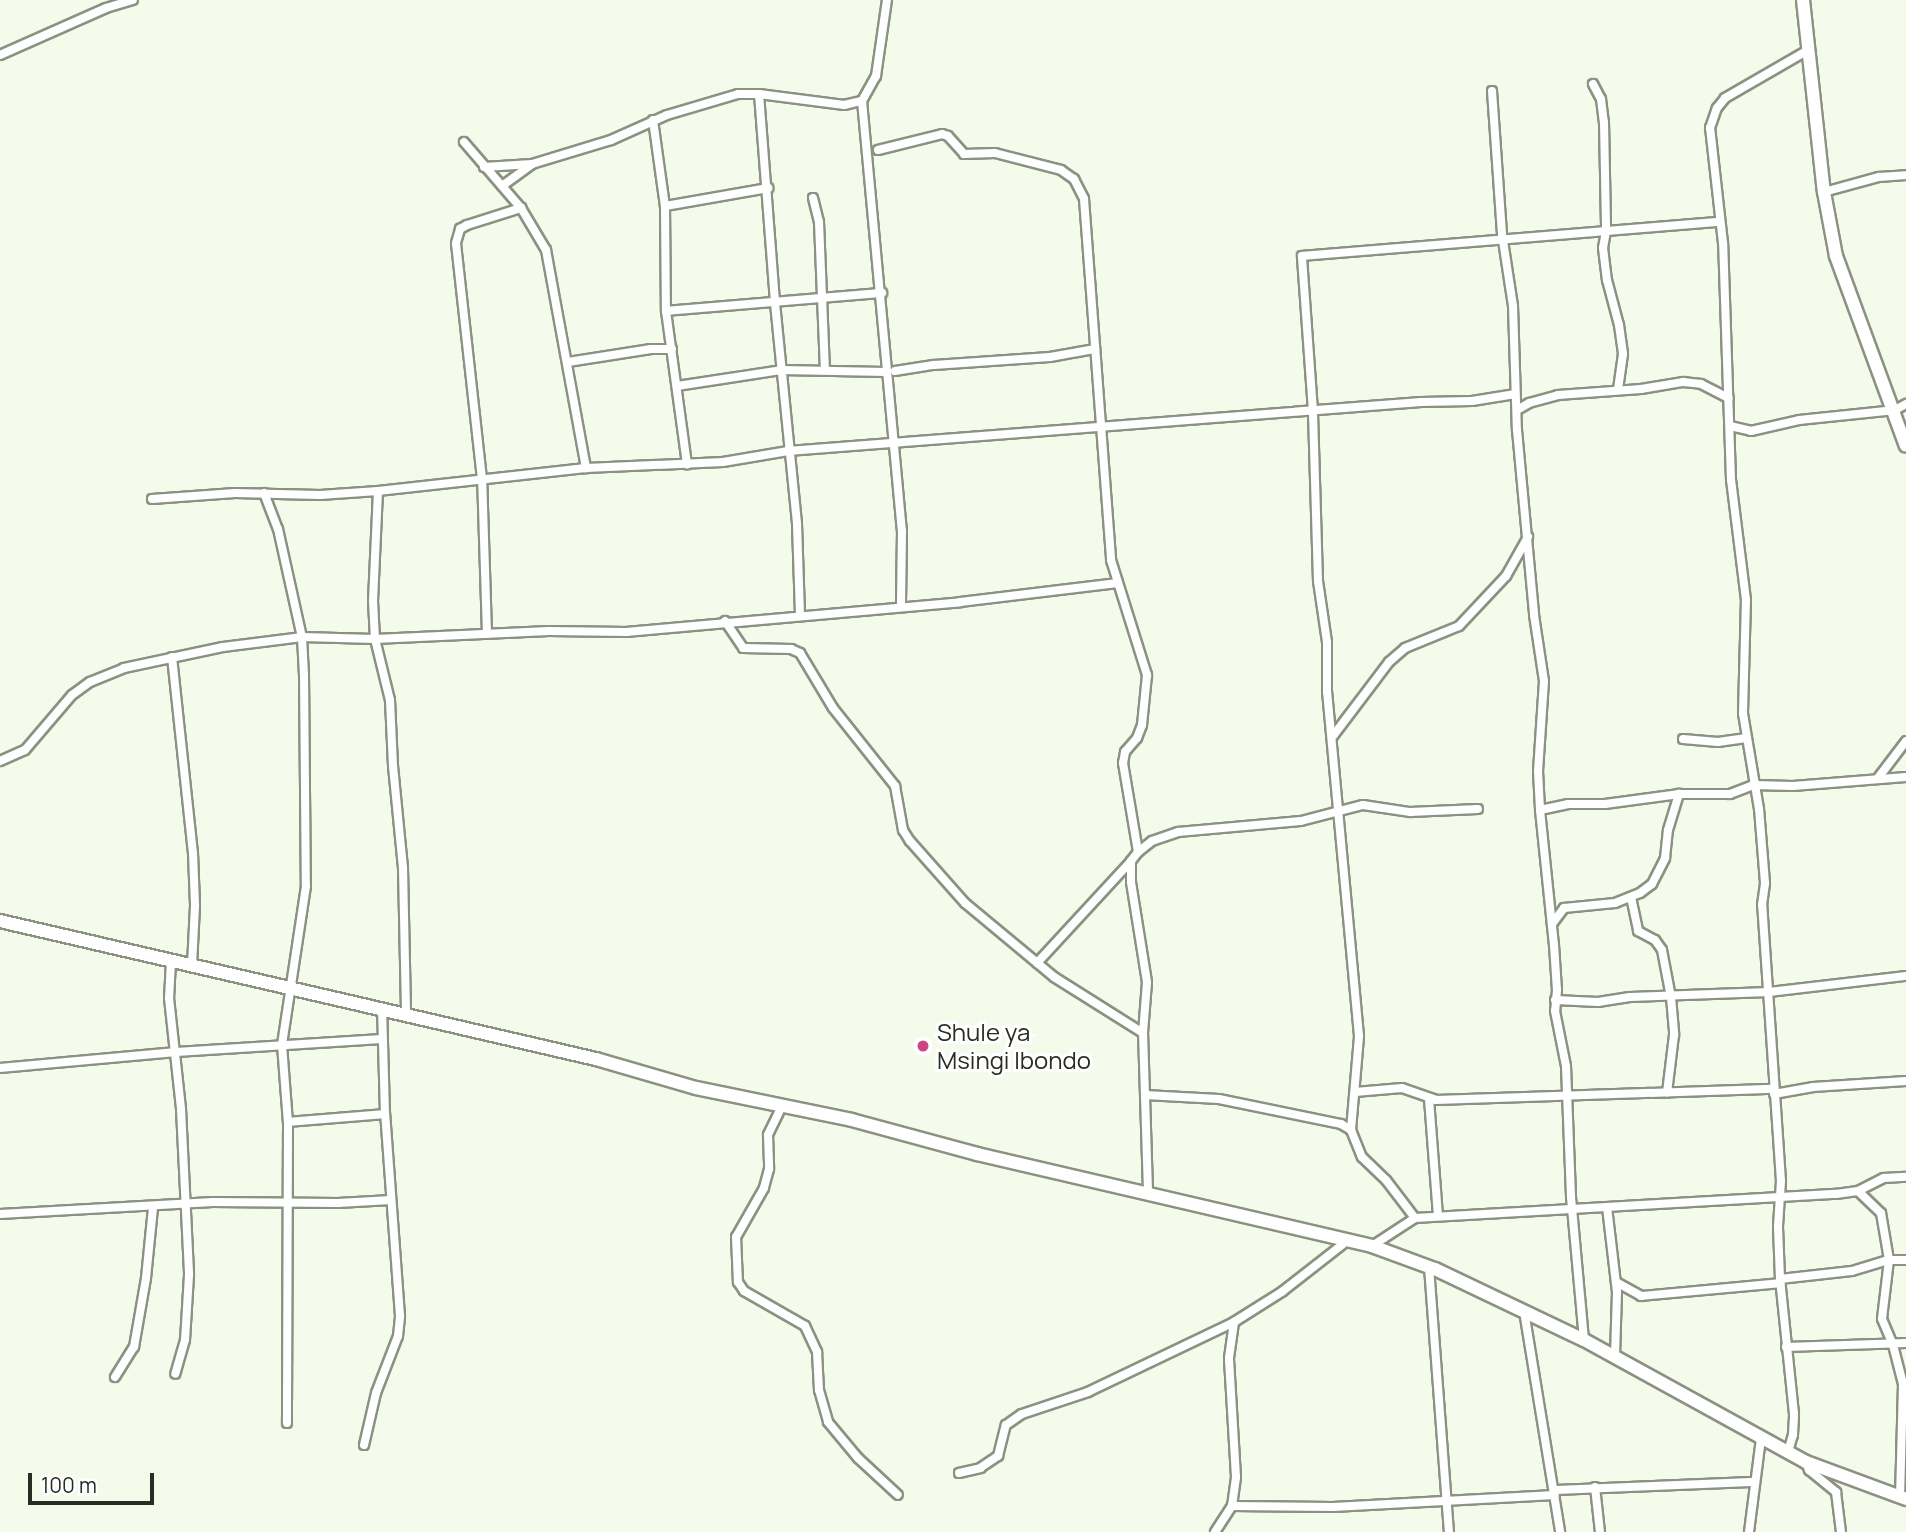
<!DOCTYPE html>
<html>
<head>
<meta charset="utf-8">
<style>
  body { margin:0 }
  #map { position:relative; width:1906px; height:1532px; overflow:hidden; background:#f4fbea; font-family:Manrope,sans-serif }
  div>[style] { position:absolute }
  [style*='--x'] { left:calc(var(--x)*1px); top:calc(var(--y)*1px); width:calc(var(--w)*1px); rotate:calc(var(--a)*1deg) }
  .roads { filter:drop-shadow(2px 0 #8b9282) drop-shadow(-2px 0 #8b9282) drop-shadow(0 2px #8b9282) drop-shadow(0 -2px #8b9282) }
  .street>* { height:8px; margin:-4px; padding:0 4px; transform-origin:4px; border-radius:4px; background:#fff }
  .secondary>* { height:12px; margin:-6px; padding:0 6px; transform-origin:6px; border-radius:6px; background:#fff }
  .dots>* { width:19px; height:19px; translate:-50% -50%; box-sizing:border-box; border:4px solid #fff; border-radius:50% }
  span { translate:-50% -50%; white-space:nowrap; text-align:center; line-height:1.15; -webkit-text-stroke:6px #fff; paint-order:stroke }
  .poi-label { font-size:24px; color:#292c25 }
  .left { translate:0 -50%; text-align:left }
  .scale { position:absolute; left:28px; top:1473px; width:126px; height:32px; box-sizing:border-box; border:4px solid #292c25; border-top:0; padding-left:9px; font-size:21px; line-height:24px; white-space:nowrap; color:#292c25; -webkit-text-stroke:5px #fff; paint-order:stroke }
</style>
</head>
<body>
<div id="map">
  <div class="roads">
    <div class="street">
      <div style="--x:0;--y:55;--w:116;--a:-23.9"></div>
      <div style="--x:106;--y:8;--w:28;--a:-17"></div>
      <div style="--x:1593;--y:84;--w:17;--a:62"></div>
      <div style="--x:1601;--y:99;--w:23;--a:83"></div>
      <div style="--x:1604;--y:122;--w:109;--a:88.9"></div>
      <div style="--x:1606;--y:231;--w:17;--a:100"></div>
      <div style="--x:1603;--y:248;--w:32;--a:83"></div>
      <div style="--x:1607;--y:280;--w:47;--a:75.1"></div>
      <div style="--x:1619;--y:325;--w:29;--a:82"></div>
      <div style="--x:1623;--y:354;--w:36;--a:98"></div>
      <div style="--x:1492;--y:91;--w:143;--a:86"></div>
      <div style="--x:1502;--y:234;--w:73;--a:81.3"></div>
      <div style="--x:1513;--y:306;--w:124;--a:88.2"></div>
      <div style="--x:1517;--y:430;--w:186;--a:84.7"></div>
      <div style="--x:1534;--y:615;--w:67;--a:81.4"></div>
      <div style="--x:1544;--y:681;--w:90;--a:93.8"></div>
      <div style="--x:1538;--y:771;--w:39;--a:87"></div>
      <div style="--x:1540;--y:810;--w:136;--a:84.1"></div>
      <div style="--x:1554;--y:945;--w:45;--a:86.2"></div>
      <div style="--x:1557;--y:990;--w:21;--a:95"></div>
      <div style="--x:1555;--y:1011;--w:56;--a:78.7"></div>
      <div style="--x:1566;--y:1066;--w:131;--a:87.8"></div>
      <div style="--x:1571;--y:1197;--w:144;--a:84.8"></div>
      <div style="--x:759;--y:94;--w:210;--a:85.6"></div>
      <div style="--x:775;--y:303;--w:222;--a:84.3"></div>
      <div style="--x:797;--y:524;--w:91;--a:88.1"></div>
      <div style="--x:862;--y:101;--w:432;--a:84.7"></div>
      <div style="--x:902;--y:531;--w:74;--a:90.8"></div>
      <div style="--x:653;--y:120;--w:87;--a:82.1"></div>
      <div style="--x:665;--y:206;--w:105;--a:89.5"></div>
      <div style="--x:666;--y:311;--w:155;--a:82.2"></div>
      <div style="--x:464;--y:142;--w:87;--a:49.2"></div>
      <div style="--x:521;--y:208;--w:49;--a:59.2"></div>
      <div style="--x:546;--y:250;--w:222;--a:79.6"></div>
      <div style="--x:878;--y:150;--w:66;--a:-14"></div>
      <div style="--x:942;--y:134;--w:6;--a:18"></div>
      <div style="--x:948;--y:136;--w:24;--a:48"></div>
      <div style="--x:964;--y:154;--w:31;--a:-2"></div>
      <div style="--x:995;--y:153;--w:68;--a:14.4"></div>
      <div style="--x:1061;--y:170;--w:16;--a:35"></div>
      <div style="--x:1074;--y:179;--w:22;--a:63"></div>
      <div style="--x:1084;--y:199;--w:362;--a:85.7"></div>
      <div style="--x:1111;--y:560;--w:121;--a:72.6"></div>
      <div style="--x:1147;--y:675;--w:50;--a:95.7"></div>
      <div style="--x:1142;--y:725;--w:14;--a:111"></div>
      <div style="--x:1137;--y:738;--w:18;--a:131"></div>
      <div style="--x:1125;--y:752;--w:11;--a:100"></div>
      <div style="--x:1123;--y:763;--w:90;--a:80.4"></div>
      <div style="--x:484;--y:167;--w:48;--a:-3.6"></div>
      <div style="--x:502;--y:186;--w:37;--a:-36"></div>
      <div style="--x:532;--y:164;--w:83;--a:-16.9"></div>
      <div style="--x:611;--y:140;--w:61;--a:-24.1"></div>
      <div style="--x:667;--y:115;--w:74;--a:-16.5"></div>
      <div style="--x:738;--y:94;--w:21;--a:0"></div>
      <div style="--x:759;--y:94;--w:86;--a:7.4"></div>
      <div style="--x:844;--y:105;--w:18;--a:-13"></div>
      <div style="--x:862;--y:101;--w:29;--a:-61"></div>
      <div style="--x:876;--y:76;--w:77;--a:-81.8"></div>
      <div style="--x:1824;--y:192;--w:57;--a:-15.3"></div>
      <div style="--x:1879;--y:177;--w:27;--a:-4"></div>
      <div style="--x:813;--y:198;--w:25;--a:76"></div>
      <div style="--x:819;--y:222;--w:148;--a:87.7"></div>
      <div style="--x:665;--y:206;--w:105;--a:-9.9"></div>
      <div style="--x:666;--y:311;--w:217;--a:-4.8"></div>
      <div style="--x:568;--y:362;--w:84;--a:-8.9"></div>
      <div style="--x:651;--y:349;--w:21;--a:0"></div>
      <div style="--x:895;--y:371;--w:39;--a:-9"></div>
      <div style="--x:934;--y:365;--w:116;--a:-3.9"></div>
      <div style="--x:1050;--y:357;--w:46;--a:-10.1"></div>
      <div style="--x:677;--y:386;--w:105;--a:-8.7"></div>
      <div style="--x:781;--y:370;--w:105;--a:1.1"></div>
      <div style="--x:1517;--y:410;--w:14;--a:-30"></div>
      <div style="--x:1529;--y:403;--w:30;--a:-15"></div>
      <div style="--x:1558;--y:395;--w:83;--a:-4.1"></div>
      <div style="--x:1641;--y:389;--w:43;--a:-9.5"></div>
      <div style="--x:1683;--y:382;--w:18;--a:6"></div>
      <div style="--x:1701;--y:384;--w:31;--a:27"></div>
      <div style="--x:1730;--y:426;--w:22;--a:13"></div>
      <div style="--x:1751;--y:431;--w:49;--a:-12.9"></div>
      <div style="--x:1799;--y:420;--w:97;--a:-5.9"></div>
      <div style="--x:1895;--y:410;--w:13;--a:-29"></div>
      <div style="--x:378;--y:491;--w:110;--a:92.6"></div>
      <div style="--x:373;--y:601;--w:38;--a:87"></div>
      <div style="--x:375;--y:639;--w:63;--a:76.2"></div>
      <div style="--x:390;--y:700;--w:66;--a:87.4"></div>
      <div style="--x:393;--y:766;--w:102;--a:84.4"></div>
      <div style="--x:403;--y:868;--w:147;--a:88.8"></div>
      <div style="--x:264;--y:493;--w:39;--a:69"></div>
      <div style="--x:278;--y:529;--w:111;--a:77.5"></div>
      <div style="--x:302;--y:637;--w:37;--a:87"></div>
      <div style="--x:304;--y:674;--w:212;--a:89.5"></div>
      <div style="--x:306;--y:886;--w:161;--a:98.6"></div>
      <div style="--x:282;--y:1045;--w:78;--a:85.6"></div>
      <div style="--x:288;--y:1123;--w:300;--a:90.2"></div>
      <div style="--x:152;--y:499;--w:83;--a:-4.1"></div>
      <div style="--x:235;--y:493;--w:85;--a:1.3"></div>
      <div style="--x:320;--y:495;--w:58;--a:-3.9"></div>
      <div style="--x:378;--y:491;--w:209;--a:-6.3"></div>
      <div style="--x:586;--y:468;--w:137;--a:-2.5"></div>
      <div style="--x:723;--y:462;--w:66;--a:-9.6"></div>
      <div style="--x:788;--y:451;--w:635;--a:-4.43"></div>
      <div style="--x:1421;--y:402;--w:51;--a:-1.1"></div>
      <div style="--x:1472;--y:401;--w:44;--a:-9.2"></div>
      <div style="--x:725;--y:621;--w:32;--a:56"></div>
      <div style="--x:743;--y:648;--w:48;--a:1.2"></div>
      <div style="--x:791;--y:649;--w:10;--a:24"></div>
      <div style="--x:800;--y:653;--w:64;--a:59"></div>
      <div style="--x:833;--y:708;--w:100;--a:51.5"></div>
      <div style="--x:895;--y:786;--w:45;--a:79.7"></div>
      <div style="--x:903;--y:830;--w:13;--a:58"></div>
      <div style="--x:910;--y:841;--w:83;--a:48.4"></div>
      <div style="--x:965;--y:903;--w:116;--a:39.7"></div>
      <div style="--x:1054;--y:977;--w:105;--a:32.2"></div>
      <div style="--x:487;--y:634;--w:155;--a:-91.8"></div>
      <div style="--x:482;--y:479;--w:237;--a:-96.3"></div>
      <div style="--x:456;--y:243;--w:15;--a:-74"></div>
      <div style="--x:460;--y:229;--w:8;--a:-30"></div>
      <div style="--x:467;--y:225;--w:57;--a:-17.5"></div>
      <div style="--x:172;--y:657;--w:197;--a:83.9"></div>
      <div style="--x:193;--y:853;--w:53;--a:87.8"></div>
      <div style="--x:195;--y:906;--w:60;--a:92.9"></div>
      <div style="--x:1333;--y:736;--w:93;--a:-52.9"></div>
      <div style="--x:1389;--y:662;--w:21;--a:-41"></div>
      <div style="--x:1405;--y:648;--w:58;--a:-22.2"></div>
      <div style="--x:1459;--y:626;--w:69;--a:-46.8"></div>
      <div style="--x:1506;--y:576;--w:45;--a:-60.6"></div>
      <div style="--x:1683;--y:739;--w:35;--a:5"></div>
      <div style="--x:1718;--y:742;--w:27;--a:-8"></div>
      <div style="--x:0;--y:761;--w:27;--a:-24"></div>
      <div style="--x:25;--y:750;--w:72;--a:-49.5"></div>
      <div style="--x:72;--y:695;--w:22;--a:-36"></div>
      <div style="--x:90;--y:682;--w:37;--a:-22"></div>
      <div style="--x:124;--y:668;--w:101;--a:-12"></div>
      <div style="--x:223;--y:647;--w:80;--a:-7.2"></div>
      <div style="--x:302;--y:637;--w:73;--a:1.6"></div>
      <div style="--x:375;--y:639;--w:174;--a:-2.6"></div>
      <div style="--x:549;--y:631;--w:78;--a:0.7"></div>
      <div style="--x:627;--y:632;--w:334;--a:-5.1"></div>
      <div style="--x:960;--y:602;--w:159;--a:-6.9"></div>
      <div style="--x:1878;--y:778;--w:46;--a:-52.9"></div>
      <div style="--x:1540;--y:810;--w:29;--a:-12"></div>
      <div style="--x:1568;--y:804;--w:37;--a:0"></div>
      <div style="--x:1605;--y:804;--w:75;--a:-7.7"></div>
      <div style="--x:1679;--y:794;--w:51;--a:0"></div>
      <div style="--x:1730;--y:794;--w:25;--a:-21"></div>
      <div style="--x:1753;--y:785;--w:40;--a:1.4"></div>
      <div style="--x:1793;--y:786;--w:113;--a:-4.6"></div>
      <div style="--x:1631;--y:897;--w:35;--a:78"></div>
      <div style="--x:1638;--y:931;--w:19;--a:28"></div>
      <div style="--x:1655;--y:940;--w:12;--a:55"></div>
      <div style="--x:1662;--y:950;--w:48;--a:79.2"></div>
      <div style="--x:1671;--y:997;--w:38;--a:85"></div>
      <div style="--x:1674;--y:1035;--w:58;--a:96.9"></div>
      <div style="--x:1552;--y:924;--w:20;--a:-53"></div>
      <div style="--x:1564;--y:908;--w:51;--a:-5.6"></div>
      <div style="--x:1615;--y:903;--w:27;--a:-22"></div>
      <div style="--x:1640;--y:893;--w:15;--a:-37"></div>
      <div style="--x:1652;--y:884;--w:29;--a:-63"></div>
      <div style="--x:1665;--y:858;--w:28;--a:-84"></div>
      <div style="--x:1668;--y:830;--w:38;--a:-73"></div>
      <div style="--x:171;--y:961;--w:37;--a:93"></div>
      <div style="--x:169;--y:998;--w:112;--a:83.8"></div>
      <div style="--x:181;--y:1109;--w:166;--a:87.2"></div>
      <div style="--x:189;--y:1275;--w:65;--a:93.5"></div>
      <div style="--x:185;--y:1340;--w:35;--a:106"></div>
      <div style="--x:1037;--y:963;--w:139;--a:-47.3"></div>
      <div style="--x:1555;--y:1000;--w:43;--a:2.7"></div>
      <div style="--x:1598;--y:1002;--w:32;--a:-9"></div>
      <div style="--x:1630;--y:997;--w:139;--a:-2.1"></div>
      <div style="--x:1769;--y:992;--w:138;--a:-6.7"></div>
      <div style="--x:0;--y:1068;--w:177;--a:-5.2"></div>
      <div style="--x:176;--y:1052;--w:206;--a:-3.6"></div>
      <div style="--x:1355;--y:1092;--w:47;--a:-4.9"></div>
      <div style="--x:1402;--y:1088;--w:36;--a:19"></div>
      <div style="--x:1436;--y:1100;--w:338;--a:-1.9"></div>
      <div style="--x:1774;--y:1094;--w:40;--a:-10"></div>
      <div style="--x:1813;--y:1087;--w:93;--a:-3.7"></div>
      <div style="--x:1145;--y:1095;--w:74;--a:3.1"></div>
      <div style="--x:1219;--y:1099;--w:125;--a:11.6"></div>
      <div style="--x:1341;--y:1124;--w:12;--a:31"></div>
      <div style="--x:1351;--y:1130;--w:29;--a:68"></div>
      <div style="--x:1362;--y:1157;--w:33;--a:44"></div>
      <div style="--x:1386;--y:1180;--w:48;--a:52.7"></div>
      <div style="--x:1429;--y:1099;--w:117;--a:85.6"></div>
      <div style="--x:782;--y:1106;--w:32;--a:116"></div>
      <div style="--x:768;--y:1135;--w:34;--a:88"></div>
      <div style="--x:769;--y:1169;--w:20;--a:105"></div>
      <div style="--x:764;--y:1188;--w:56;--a:119.7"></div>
      <div style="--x:736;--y:1237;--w:45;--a:87.5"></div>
      <div style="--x:738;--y:1282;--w:11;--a:56"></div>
      <div style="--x:744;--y:1291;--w:70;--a:29.8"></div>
      <div style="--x:805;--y:1326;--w:29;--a:65"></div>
      <div style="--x:817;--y:1352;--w:38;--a:87"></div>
      <div style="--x:819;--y:1390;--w:33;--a:74"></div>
      <div style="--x:828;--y:1422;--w:47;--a:50.2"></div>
      <div style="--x:858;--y:1458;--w:54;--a:42.8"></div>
      <div style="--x:288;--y:1122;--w:97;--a:-4.7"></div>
      <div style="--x:1351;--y:1130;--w:94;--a:-85.1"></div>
      <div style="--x:1359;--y:1036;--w:345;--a:-95.3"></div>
      <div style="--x:1327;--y:692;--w:50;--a:-90"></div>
      <div style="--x:1327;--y:642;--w:62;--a:-98.4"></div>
      <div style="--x:1318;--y:581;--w:170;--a:-91.7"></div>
      <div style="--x:1313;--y:411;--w:155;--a:-94.1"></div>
      <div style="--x:1302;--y:256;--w:418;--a:-4.7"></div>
      <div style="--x:1148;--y:1191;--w:158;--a:-91.8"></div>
      <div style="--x:1143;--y:1033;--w:51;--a:-85.5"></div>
      <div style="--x:1147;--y:982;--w:101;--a:-99.1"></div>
      <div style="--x:1131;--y:882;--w:21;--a:-90"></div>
      <div style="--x:1131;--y:861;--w:11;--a:-52"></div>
      <div style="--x:1138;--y:852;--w:18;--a:-38"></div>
      <div style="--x:1152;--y:841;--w:28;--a:-19"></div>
      <div style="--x:1178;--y:832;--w:123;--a:-5.1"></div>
      <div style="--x:1301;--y:821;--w:64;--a:-14.5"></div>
      <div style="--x:1363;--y:805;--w:48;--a:8.5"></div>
      <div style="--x:1410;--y:812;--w:68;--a:-2.5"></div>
      <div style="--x:1858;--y:1191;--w:32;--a:44"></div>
      <div style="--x:1881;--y:1213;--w:48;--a:80.3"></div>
      <div style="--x:1889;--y:1260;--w:17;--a:0"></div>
      <div style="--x:1607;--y:1207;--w:86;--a:83.3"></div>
      <div style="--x:1617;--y:1292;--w:65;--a:91.8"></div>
      <div style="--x:0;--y:1214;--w:213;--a:-3.2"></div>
      <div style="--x:213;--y:1202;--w:125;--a:0.5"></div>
      <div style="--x:338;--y:1203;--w:53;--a:-3.2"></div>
      <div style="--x:1372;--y:1246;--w:51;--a:-33.1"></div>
      <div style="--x:1415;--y:1218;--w:422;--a:-3.3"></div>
      <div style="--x:1836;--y:1194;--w:22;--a:-8"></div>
      <div style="--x:1858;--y:1191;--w:29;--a:-27"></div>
      <div style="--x:1884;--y:1178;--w:22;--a:-3"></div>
      <div style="--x:1429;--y:1267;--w:266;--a:85.7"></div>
      <div style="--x:1780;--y:1279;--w:72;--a:-6.3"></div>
      <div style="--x:1852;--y:1271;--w:39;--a:-17"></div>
      <div style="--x:1889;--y:1260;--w:59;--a:96.8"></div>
      <div style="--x:1882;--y:1319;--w:28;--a:67"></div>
      <div style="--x:1893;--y:1345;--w:40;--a:75.6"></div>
      <div style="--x:1903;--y:1384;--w:113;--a:91.5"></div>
      <div style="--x:1616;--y:1282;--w:29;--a:29"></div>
      <div style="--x:1641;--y:1296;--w:140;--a:-5.3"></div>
      <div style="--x:1524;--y:1311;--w:224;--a:80.7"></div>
      <div style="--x:1786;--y:1347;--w:120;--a:-1.9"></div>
      <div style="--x:115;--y:1377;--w:36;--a:-58"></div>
      <div style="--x:134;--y:1347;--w:70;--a:-80.1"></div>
      <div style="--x:146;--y:1278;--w:70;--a:-84.3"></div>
      <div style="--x:364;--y:1445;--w:53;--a:-77"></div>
      <div style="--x:376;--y:1393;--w:61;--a:-68.9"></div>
      <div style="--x:398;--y:1336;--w:20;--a:-84"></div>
      <div style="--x:400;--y:1316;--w:203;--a:-94.2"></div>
      <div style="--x:385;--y:1114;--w:105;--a:-91.6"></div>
      <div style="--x:1788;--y:1452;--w:18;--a:-74"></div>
      <div style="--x:1793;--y:1435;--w:21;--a:-87"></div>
      <div style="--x:1794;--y:1414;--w:136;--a:-95.9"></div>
      <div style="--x:1780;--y:1279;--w:53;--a:-92.2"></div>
      <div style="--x:1778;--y:1226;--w:45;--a:-86.2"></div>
      <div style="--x:1781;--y:1181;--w:277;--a:-93.9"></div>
      <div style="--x:1762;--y:905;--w:22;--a:-82"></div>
      <div style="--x:1765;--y:883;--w:74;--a:-94.6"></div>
      <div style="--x:1759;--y:809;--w:97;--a:-99.5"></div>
      <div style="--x:1743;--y:713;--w:113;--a:-88.5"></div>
      <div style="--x:1746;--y:600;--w:121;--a:-97.1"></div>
      <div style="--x:1731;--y:480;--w:237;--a:-91.9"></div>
      <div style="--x:1723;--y:243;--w:116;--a:-96.4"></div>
      <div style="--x:1710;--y:128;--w:21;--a:-71"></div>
      <div style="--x:1717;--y:108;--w:13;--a:-51"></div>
      <div style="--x:1725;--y:98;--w:96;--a:-30"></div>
      <div style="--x:1806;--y:1462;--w:9;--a:69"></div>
      <div style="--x:1809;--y:1470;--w:35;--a:39"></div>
      <div style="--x:1836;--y:1492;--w:40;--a:82.9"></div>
      <div style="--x:959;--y:1473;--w:22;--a:-13"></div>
      <div style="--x:980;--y:1468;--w:22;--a:-34"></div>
      <div style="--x:998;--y:1456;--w:32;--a:-76"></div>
      <div style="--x:1006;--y:1425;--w:19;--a:-35"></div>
      <div style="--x:1022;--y:1414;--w:70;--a:-18.4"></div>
      <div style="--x:1088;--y:1392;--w:162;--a:-25.6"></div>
      <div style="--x:1595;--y:1487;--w:45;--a:83.7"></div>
      <div style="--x:1554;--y:1490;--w:199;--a:-2.3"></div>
      <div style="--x:1232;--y:1506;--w:101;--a:0.6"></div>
      <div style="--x:1333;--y:1507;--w:222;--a:-3.1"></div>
      <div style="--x:1215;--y:1532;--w:31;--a:-57"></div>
      <div style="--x:1232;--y:1506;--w:29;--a:-82"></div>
      <div style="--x:1236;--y:1477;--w:119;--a:-93.4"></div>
      <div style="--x:1229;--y:1358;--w:36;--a:-82"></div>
      <div style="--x:1234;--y:1322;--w:58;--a:-32.3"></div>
      <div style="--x:1283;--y:1291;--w:81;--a:-38"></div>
      <div style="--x:1749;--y:1532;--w:95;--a:-82.7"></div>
    </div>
    <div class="secondary">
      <div style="--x:1803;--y:0;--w:193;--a:83.8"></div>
      <div style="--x:1824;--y:192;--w:65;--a:79.4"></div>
      <div style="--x:1836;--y:256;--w:202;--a:69.8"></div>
      <div style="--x:0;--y:921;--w:612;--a:13.04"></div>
      <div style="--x:596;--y:1059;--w:104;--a:16.2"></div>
      <div style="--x:696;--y:1088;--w:159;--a:11.6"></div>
      <div style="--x:852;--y:1120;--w:130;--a:15.2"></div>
      <div style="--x:977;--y:1154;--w:406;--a:13.1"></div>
      <div style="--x:1372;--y:1246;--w:67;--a:20.1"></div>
      <div style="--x:1435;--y:1269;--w:165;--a:25.5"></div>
      <div style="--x:1584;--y:1340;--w:253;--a:28.8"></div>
      <div style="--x:1806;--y:1462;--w:107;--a:20.3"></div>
    </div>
  </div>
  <div class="dots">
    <div style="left:923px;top:1046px;background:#cc4480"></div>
  </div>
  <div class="poi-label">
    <span class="left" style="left:937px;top:1046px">Shule ya<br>Msingi Ibondo</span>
  </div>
  <div class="scale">100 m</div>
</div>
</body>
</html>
